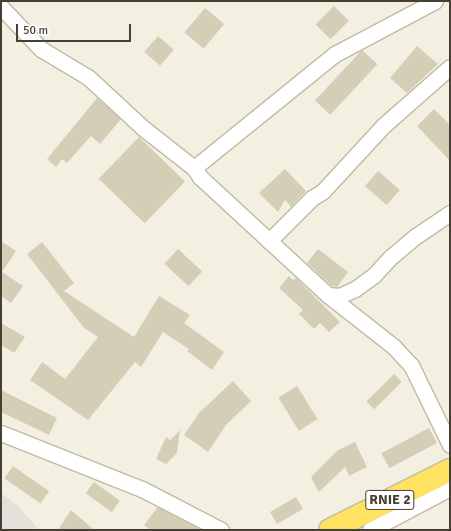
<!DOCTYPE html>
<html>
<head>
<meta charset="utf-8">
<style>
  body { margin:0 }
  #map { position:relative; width:451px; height:531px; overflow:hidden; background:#f3f0e2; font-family:Signika,sans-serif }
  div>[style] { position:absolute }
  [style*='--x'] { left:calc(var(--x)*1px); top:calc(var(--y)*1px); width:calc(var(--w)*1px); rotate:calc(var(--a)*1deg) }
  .parking>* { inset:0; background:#e3e1db }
  .building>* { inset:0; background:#d5ceb6; transform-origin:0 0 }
  .roads { filter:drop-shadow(1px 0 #bfbaa4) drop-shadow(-1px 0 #bfbaa4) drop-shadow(0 1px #bfbaa4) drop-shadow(0 -1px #bfbaa4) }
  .street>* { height:15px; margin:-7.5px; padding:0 7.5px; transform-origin:7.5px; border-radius:7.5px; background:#fff }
  .highway>* { height:22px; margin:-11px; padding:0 11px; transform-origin:11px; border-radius:11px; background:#ffe261 }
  span { translate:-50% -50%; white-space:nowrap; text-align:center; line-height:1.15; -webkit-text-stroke:4px #fff; paint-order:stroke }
  .shield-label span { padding:1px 3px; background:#fff; border:1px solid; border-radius:3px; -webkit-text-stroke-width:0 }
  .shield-label { font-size:14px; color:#454032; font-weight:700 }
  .frame { position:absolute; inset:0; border:2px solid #454032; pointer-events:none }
  .scale { position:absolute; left:16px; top:24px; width:115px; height:18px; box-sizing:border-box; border:2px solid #454032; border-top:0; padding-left:5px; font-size:12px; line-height:14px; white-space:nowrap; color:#454032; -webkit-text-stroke:3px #fff; paint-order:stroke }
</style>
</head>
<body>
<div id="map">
  <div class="parking">
    <div style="clip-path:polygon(1px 493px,17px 505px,39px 530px,1px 530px)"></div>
  </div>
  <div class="building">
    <div style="left:334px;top:6px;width:21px;height:26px;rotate:45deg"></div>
    <div style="left:205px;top:8px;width:25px;height:32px;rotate:40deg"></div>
    <div style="left:158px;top:36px;width:21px;height:21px;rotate:41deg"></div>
    <div style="clip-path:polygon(417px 46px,438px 64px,407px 93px,390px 78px)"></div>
    <div style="left:362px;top:50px;width:21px;height:69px;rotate:43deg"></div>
    <div style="clip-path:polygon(97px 98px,121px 119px,100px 144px,91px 136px,67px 163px,62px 159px,56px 167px,47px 159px)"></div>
    <div style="clip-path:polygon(434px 109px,450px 125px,450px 161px,417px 126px)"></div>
    <div style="left:139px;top:137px;width:64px;height:58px;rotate:44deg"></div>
    <div style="clip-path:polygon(285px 169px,306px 191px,291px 207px,285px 200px,278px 212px,259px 193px)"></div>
    <div style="left:378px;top:171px;width:29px;height:20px;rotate:41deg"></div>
    <div style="clip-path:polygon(1px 241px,16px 251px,2px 272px,23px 286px,11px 303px,1px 296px)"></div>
    <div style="clip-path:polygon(42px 242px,74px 283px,64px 291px,134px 337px,159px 296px,190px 315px,184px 323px,224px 352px,212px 370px,187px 351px,189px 349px,163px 332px,141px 367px,135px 362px,88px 420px,30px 380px,42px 362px,65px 379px,98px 337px,84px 328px,27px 254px)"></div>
    <div style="left:178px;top:249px;width:33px;height:20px;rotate:43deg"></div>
    <div style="clip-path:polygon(318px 249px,348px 272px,337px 287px,332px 286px,307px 263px)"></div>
    <div style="clip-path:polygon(289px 276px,293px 280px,296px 278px,340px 322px,329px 332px,320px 323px,314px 329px,299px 314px,303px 310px,279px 288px)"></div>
    <div style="clip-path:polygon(1px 323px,25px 337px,14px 353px,1px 345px)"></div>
    <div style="left:394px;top:374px;width:11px;height:39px;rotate:45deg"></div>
    <div style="clip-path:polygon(233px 381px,251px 401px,226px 425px,208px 452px,184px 435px,199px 413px)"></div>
    <div style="left:297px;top:386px;width:39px;height:22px;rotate:58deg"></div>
    <div style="clip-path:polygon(1px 390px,57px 418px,49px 435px,1px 412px)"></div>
    <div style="left:429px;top:428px;width:17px;height:54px;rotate:62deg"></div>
    <div style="clip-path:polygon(180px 430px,177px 453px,166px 464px,156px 459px,166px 437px,170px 440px)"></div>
    <div style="clip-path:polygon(355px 442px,367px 467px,349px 476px,345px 467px,319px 492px,311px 477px,338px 450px)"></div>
    <div style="left:13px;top:466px;width:44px;height:15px;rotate:35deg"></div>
    <div style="left:94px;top:482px;width:32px;height:14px;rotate:36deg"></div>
    <div style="left:296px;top:497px;width:14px;height:30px;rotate:60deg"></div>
    <div style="clip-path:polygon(158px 507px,201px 530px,150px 530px,144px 525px)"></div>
    <div style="clip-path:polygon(71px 510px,77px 515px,94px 530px,58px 530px)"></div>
  </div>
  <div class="roads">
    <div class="street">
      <div style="--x:1;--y:7;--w:58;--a:46.4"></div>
      <div style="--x:41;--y:49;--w:56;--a:31.1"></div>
      <div style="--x:89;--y:78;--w:74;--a:42.8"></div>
      <div style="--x:143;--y:128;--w:65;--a:38.1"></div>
      <div style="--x:194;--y:168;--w:11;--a:56"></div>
      <div style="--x:200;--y:177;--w:174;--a:42.7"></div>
      <div style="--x:328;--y:295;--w:84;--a:38.2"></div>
      <div style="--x:394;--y:347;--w:25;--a:47"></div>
      <div style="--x:411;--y:365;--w:89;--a:64"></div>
      <div style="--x:194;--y:168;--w:181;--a:-39"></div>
      <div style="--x:335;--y:54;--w:113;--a:-27.9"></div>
      <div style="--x:269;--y:241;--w:61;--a:-45"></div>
      <div style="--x:312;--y:198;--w:13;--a:-32"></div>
      <div style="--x:323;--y:191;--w:90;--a:-47.3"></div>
      <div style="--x:384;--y:125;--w:88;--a:-41.3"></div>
      <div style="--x:328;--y:295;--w:11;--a:5"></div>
      <div style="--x:339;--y:296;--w:17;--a:-24"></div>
      <div style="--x:355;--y:289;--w:24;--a:-36"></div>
      <div style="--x:374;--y:275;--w:26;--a:-47"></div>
      <div style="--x:392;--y:256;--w:31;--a:-40"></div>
      <div style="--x:416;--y:236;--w:41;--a:-34.1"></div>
      <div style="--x:1;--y:433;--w:152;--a:21.7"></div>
      <div style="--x:142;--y:489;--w:89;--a:27.4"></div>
      <div style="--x:370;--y:530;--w:90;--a:-27.7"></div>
    </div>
    <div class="highway">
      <div style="--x:330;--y:530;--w:134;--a:-26.6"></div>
    </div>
  </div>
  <div class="shield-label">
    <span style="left:390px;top:500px">RNIE 2</span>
  </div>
  <div class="frame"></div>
  <div class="scale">50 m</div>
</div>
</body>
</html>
